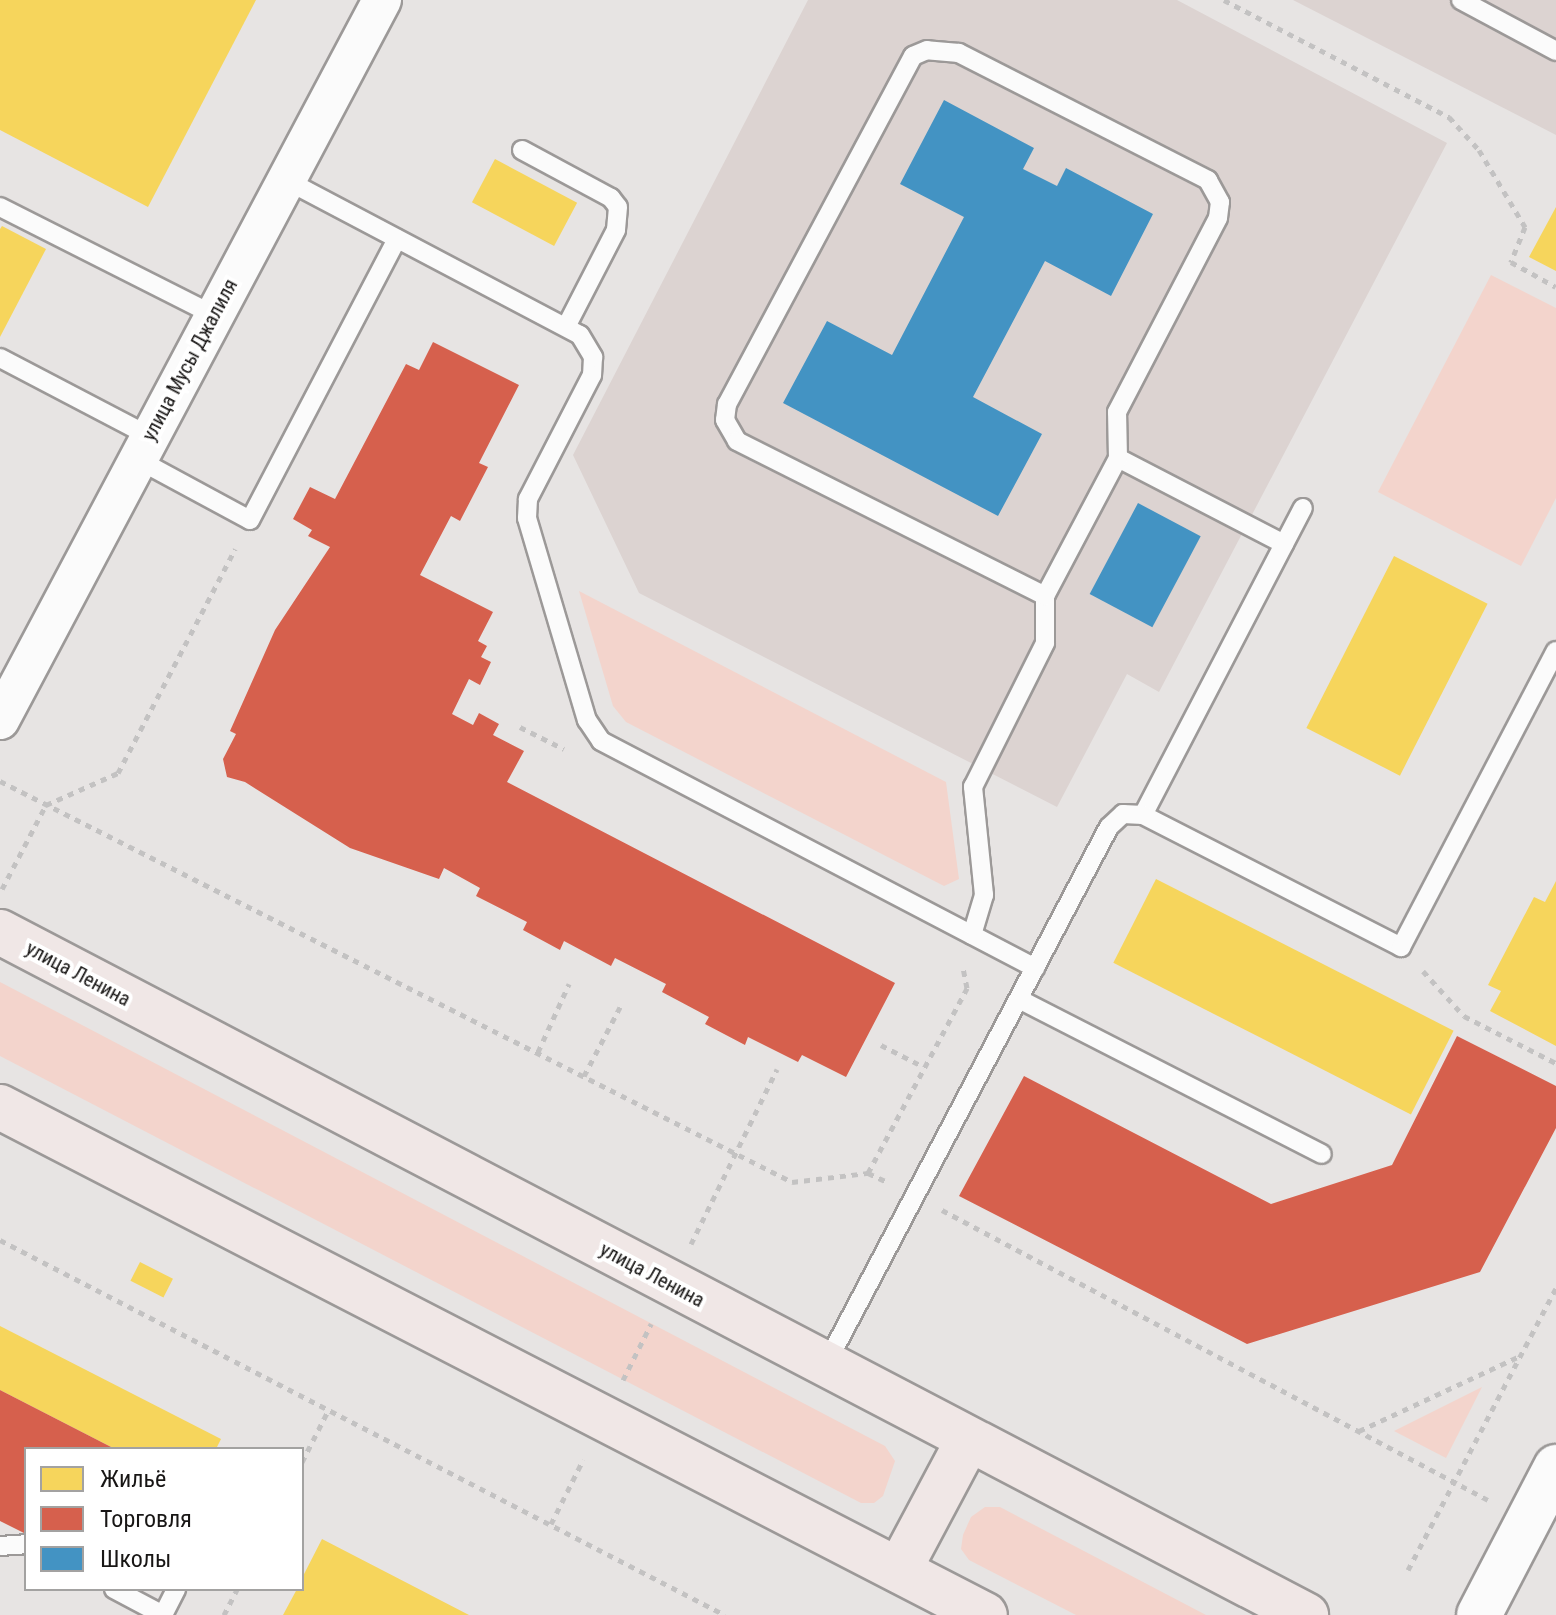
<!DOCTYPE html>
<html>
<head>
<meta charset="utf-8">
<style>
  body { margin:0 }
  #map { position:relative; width:1556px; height:1615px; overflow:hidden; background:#e7e4e3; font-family:"Roboto Condensed",sans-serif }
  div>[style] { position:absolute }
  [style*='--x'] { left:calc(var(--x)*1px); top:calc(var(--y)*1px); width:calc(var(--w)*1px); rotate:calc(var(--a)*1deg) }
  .built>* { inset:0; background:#dcd3d1 }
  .green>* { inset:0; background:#f3d4cc }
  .homes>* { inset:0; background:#f6d55c; transform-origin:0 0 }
  .shops>* { inset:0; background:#d6604d }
  .schools>* { inset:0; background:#4393c3; transform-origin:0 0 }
  .path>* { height:5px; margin-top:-2.5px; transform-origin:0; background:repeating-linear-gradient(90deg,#c3c2c2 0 6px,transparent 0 12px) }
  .roads { filter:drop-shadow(2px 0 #9c9998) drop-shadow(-2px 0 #9c9998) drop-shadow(0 2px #9c9998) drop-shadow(0 -2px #9c9998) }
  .service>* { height:18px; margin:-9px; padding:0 9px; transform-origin:9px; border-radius:9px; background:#fbfbfb }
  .minor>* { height:38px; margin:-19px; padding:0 19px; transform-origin:19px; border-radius:19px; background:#fbfbfb }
  .tertiary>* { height:44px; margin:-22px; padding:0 22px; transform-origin:22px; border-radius:22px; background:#fbfbfb }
  .primary>* { height:44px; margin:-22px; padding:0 22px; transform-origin:22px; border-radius:22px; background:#f0e7e6 }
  span { translate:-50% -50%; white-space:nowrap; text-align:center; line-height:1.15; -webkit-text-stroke:8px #fff; paint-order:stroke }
  .street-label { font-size:20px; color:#181615 }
  .legend { position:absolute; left:24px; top:1447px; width:280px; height:144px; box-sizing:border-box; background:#fff; border:2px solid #a3a2a1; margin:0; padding:10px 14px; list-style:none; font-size:24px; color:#181615 }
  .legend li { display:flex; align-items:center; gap:16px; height:40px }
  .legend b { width:40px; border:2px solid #a3a2a1 }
</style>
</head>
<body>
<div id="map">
  <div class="built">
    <div style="clip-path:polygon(808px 0,1177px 0,1447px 143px,1159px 692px,1127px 674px,1057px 807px,639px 593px,573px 455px)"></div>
    <div style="clip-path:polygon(1293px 0,1556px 0,1556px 135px)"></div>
  </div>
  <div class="green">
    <div style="clip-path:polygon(1491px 275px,1556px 308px,1556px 498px,1521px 566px,1378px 492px)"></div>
    <div style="clip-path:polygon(579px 591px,946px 782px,959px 879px,944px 886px,626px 722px,613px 706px)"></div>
    <div style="clip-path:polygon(0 982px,885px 1446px,895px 1461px,883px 1496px,874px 1503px,861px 1503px,0 1056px)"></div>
    <div style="clip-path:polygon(1482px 1387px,1446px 1458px,1394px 1431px)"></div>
    <div style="clip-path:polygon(985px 1507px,1000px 1507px,1206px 1615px,1076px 1615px,969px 1560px,961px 1549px,963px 1535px,971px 1517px)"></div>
  </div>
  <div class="homes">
    <div style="clip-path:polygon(0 0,256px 0,148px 207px,0 130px)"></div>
    <div style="left:495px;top:159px;width:93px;height:49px;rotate:28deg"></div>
    <div style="clip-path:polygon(1556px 207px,1556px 271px,1529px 257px)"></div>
    <div style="clip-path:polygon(2px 226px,46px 249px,0 337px,0 229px)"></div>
    <div style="left:1394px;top:556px;width:105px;height:193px;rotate:27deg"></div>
    <div style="left:1156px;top:879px;width:334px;height:94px;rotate:27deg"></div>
    <div style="clip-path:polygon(1556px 881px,1556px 1046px,1490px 1011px,1501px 991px,1488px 985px,1534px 897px,1545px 902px)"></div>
    <div style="left:140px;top:1262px;width:37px;height:21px;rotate:27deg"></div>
    <div style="clip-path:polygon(0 1326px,221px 1439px,216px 1449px,115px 1449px,0 1390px)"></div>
    <div style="clip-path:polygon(322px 1539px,469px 1615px,283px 1615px,297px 1589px,302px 1589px,302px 1578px)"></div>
  </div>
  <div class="shops">
    <div style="clip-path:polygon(433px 342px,519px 385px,479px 463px,488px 467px,460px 521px,451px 516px,420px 575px,493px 612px,478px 641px,487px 646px,481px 657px,491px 662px,480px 685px,469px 679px,452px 714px,473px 725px,479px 713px,499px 724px,493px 735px,524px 751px,507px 782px,895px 983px,846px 1077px,802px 1055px,798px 1062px,748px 1037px,745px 1045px,705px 1024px,709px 1017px,662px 992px,666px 984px,615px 958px,611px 966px,564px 941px,560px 950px,523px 930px,527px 922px,476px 896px,480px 888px,444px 868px,439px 879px,350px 848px,245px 782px,227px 777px,223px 759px,236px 734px,230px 731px,275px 630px,330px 547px,308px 536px,312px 530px,293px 519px,310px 487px,335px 499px,406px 364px,419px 370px)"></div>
    <div style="clip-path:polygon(1457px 1036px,1556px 1086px,1556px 1128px,1480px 1272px,1247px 1344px,959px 1196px,1024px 1076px,1271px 1204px,1392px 1165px)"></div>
    <div style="clip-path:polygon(0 1390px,115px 1449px,26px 1449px,24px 1533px,0 1521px)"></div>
  </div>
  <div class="schools">
    <div style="clip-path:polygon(944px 100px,1034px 148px,1023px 169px,1057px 186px,1066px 168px,1153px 214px,1111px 296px,1045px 261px,973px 397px,1042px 434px,998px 516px,783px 403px,827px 321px,892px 355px,964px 217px,900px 184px)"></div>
    <div style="left:1138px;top:503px;width:71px;height:103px;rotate:28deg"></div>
  </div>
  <div class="path">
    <div style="--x:1224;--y:0;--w:254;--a:27.5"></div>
    <div style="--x:1449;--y:117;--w:45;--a:47.7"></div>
    <div style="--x:1479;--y:150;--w:90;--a:59.1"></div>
    <div style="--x:1525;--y:227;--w:38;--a:112"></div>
    <div style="--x:1511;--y:262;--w:51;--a:29.1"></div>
    <div style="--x:520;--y:727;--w:49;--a:26.6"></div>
    <div style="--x:0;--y:781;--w:888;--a:26.85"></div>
    <div style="--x:792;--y:1182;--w:77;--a:-6.8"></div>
    <div style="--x:868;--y:1173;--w:21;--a:25"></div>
    <div style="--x:2;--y:889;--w:95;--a:-62.4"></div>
    <div style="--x:46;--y:805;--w:79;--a:-24"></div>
    <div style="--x:118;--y:773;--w:253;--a:-62.4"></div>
    <div style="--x:1423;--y:971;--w:61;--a:47.7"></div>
    <div style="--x:1464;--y:1016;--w:103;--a:27.1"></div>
    <div style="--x:881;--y:1045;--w:48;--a:27.1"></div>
    <div style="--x:538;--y:1052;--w:75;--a:-65.5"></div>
    <div style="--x:584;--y:1076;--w:78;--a:-62.4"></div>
    <div style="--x:868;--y:1173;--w:210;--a:-61.8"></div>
    <div style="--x:967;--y:988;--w:21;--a:-101"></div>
    <div style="--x:942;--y:1210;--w:618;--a:27.97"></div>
    <div style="--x:0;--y:1240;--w:816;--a:27.35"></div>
    <div style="--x:691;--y:1244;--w:195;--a:-63.8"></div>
    <div style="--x:623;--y:1380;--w:63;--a:-63.4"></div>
    <div style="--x:1359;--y:1431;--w:178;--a:-25"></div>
    <div style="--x:302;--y:1462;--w:59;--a:-63"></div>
    <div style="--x:551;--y:1524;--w:72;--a:-63.4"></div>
    <div style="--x:1408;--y:1570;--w:318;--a:-62.3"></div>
    <div style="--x:224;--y:1615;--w:29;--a:-63"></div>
  </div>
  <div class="roads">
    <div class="service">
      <div style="--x:1461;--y:0;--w:108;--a:28.2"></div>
      <div style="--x:522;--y:150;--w:101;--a:28.3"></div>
      <div style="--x:611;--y:198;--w:11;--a:52"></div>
      <div style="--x:618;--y:207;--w:23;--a:95"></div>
      <div style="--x:616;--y:230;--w:109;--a:117.3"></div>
      <div style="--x:286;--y:180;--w:332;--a:27.8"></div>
      <div style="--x:580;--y:335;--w:26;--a:59"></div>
      <div style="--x:593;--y:357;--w:18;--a:93"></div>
      <div style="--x:592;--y:375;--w:140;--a:117.3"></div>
      <div style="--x:528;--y:499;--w:19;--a:93"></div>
      <div style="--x:527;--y:518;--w:211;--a:73.5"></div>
      <div style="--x:587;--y:720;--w:25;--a:56"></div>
      <div style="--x:601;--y:741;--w:490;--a:27.6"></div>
      <div style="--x:0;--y:207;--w:240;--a:26.8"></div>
      <div style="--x:0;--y:358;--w:168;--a:27.6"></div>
      <div style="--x:1118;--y:458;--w:187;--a:27.4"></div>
      <div style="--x:137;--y:459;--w:128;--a:28.4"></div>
      <div style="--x:250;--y:520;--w:317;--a:-62.4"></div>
      <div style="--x:1143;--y:815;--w:346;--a:-62.5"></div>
      <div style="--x:972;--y:935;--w:42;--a:-73.3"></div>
      <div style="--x:984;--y:895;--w:109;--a:-95.8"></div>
      <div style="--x:973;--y:787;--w:161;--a:-63.4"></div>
      <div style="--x:1045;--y:643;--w:47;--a:-90"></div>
      <div style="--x:1045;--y:596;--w:156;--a:-62.1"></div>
      <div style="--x:1118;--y:458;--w:46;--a:-91.2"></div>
      <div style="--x:1117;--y:412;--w:219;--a:-62.5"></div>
      <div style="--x:1218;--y:218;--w:16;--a:-83"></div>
      <div style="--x:1220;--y:202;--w:25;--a:-119"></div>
      <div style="--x:1208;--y:180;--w:280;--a:-153"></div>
      <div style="--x:959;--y:53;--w:32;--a:-175"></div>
      <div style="--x:927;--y:50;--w:15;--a:157"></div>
      <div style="--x:913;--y:56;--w:395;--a:118.1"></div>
      <div style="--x:727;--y:404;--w:16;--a:97"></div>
      <div style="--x:725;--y:420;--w:24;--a:60"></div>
      <div style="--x:737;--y:441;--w:345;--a:26.7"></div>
      <div style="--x:1019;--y:999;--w:340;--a:27.1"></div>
      <div style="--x:825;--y:1366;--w:609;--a:-62.22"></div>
      <div style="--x:1109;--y:827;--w:19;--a:-43"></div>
      <div style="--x:1123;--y:814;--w:20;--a:3"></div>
      <div style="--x:1143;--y:815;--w:290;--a:27.1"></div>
      <div style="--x:1401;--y:947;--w:334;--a:-62.4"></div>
      <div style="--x:0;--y:1546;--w:26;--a:-4"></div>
      <div style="--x:114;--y:1589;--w:55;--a:28"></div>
      <div style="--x:163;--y:1615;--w:29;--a:-63"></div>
    </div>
    <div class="minor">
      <div style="--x:0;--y:720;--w:815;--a:-62.05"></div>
    </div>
    <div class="tertiary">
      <div style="--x:1479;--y:1615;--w:167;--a:-62.5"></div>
    </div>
    <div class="primary">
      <div style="--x:0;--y:932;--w:1474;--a:27.61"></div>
      <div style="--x:0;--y:1107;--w:1108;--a:27.28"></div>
      <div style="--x:899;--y:1570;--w:147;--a:-62"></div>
    </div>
  </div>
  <div class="street-label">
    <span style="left:190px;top:360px;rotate:-62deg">улица Мусы Джалиля</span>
    <span style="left:78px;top:974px;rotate:28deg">улица Ленина</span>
    <span style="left:652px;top:1275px;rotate:28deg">улица Ленина</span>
  </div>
  <ul class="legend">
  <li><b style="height:22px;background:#f6d55c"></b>Жильё</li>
  <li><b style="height:22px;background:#d6604d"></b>Торговля</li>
  <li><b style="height:22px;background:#4393c3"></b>Школы</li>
  </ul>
</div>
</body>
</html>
